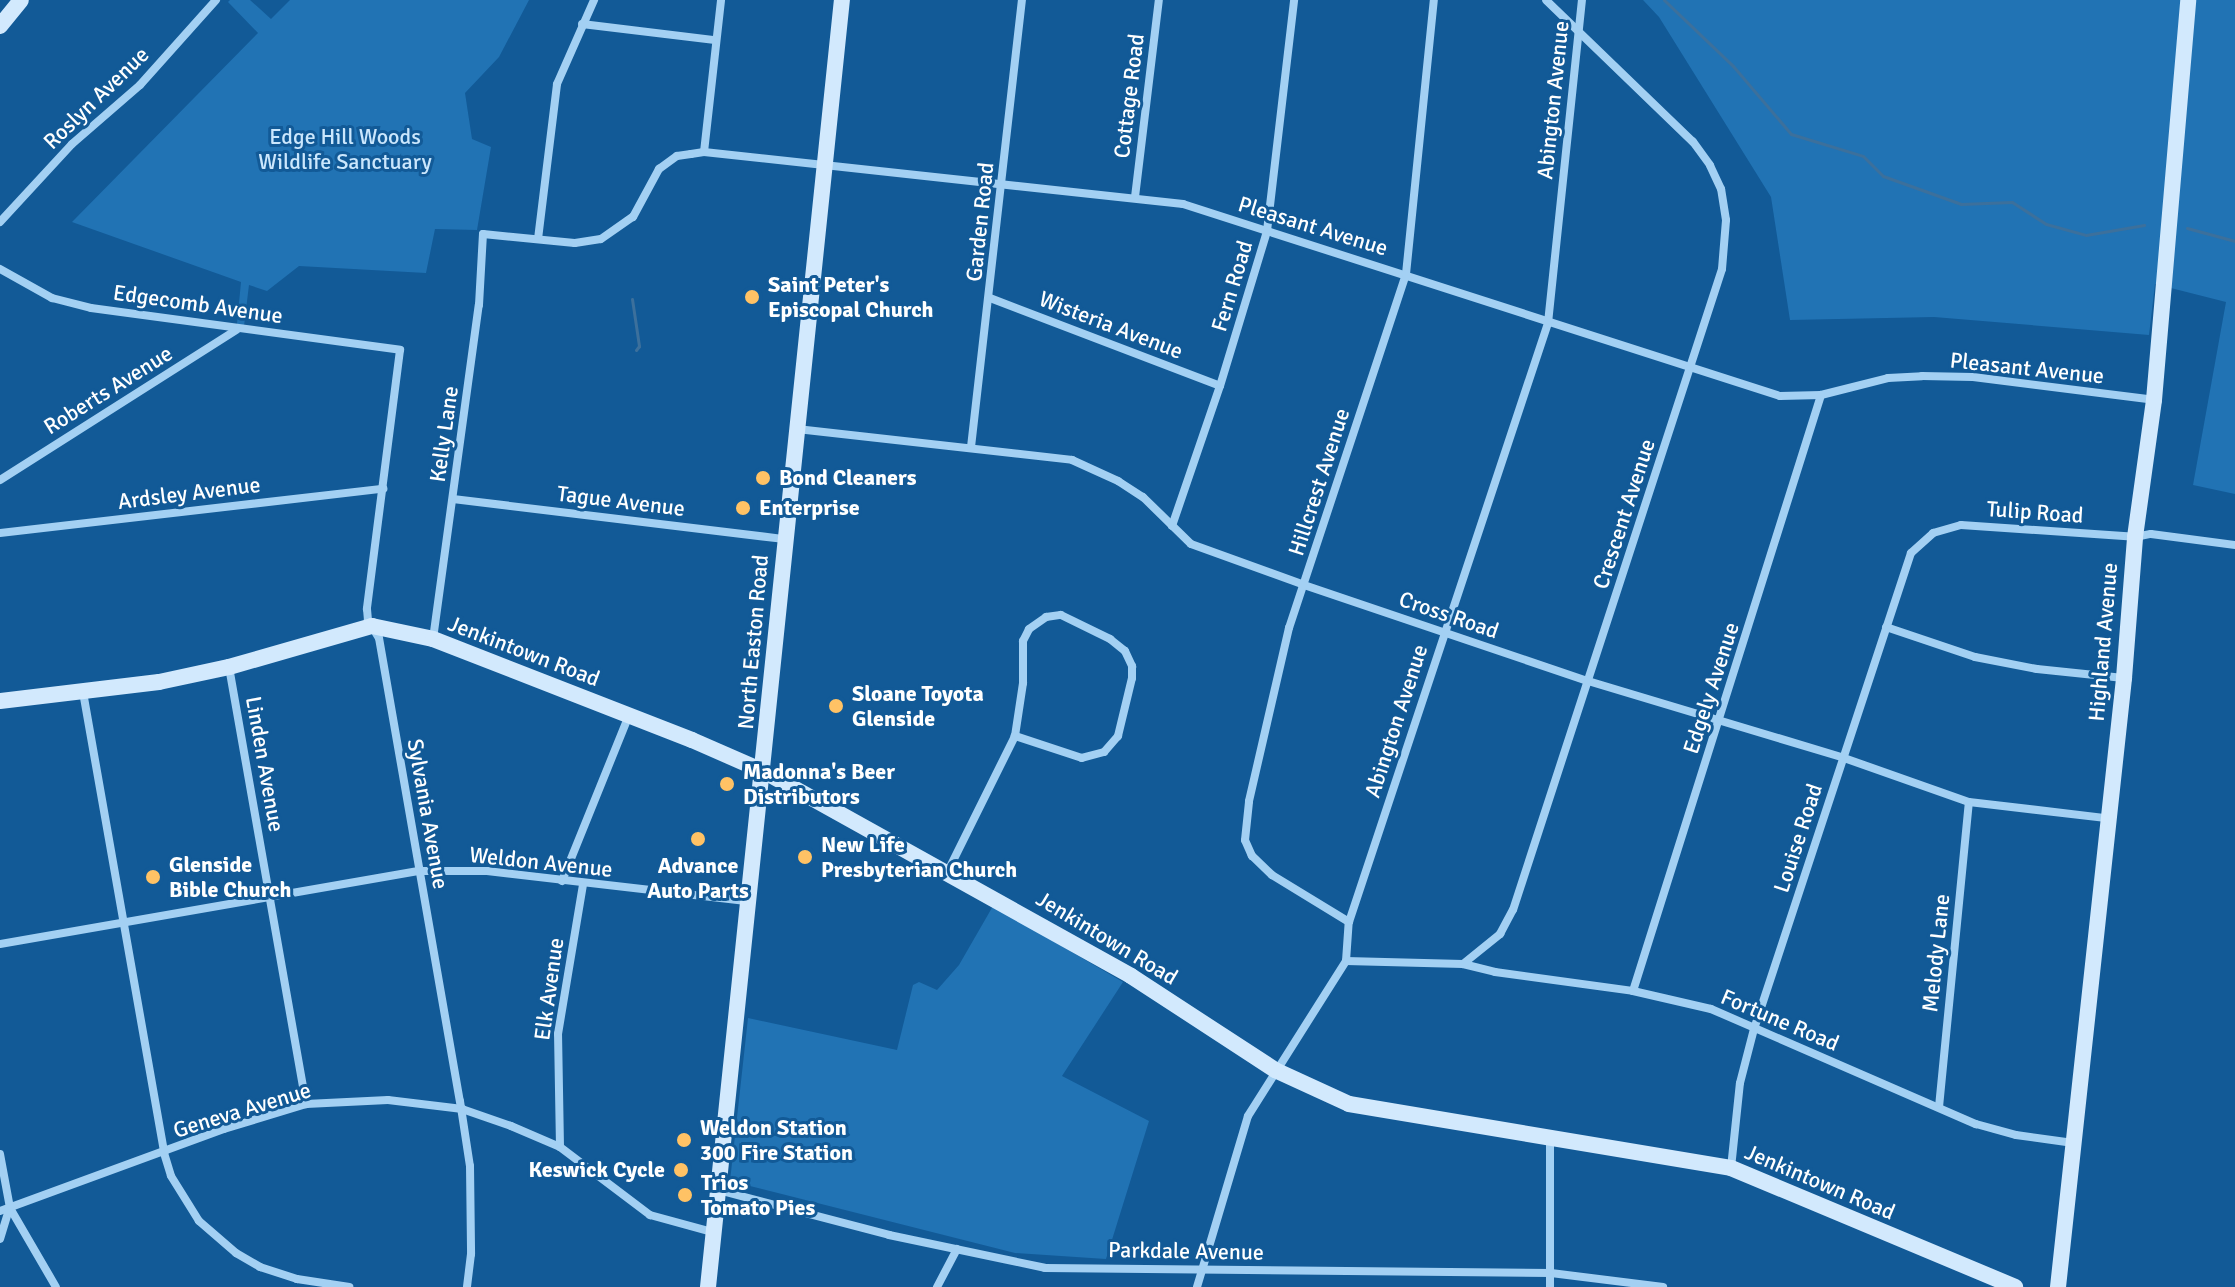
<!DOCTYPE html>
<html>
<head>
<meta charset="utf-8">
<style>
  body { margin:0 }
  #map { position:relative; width:2235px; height:1287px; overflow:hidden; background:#125a97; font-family:Signika,sans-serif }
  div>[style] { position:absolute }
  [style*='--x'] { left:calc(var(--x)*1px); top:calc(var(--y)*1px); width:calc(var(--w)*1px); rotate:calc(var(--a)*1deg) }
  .green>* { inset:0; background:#2173b4 }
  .stream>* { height:3px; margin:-1.5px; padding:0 1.5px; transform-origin:1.5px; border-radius:1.5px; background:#3c709c }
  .street>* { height:8px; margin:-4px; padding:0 4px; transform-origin:4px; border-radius:4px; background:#a3d0f3 }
  .secondary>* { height:16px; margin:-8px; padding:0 8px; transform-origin:8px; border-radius:8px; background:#d2e9fd }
  .dots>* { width:22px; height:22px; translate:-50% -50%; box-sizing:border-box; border:4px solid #125a97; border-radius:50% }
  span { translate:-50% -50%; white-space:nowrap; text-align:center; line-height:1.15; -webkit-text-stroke:6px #125a97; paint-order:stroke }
  .street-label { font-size:22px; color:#fff }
  .park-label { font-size:22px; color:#cbe7fd }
  .poi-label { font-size:22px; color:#fff; font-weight:700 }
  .left { translate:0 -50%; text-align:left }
  .right { translate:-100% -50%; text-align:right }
</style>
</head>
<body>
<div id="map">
  <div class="green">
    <div style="clip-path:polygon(230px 0,250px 0,271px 19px,290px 0,529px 0,499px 57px,465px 93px,472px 139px,491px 147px,477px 230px,435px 229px,426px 273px,299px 266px,267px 291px,249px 285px,244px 326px,237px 324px,241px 282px,72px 222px,258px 33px,228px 2px)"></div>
    <div style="clip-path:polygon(1643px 0,2235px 0,2235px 494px,2193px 485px,2226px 302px,2155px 284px,2149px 335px,1934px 317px,1790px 320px,1771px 197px,1659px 17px)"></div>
    <div style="clip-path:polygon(993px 906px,1123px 982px,1062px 1076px,1149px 1121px,1106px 1259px,1015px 1253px,730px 1181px,748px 1018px,897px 1050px,913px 985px,919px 982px,937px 990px,959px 965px)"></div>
  </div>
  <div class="stream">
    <div style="--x:1664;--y:0;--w:95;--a:43.7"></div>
    <div style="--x:1733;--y:66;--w:89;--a:49.5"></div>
    <div style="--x:1791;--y:134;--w:75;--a:17"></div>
    <div style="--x:1863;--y:156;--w:28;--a:45"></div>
    <div style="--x:1883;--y:176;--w:83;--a:19.7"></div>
    <div style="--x:1961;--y:204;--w:51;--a:-2.2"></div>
    <div style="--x:2012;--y:202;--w:40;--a:32.9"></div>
    <div style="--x:2046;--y:224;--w:41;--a:15.4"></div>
    <div style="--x:2086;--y:235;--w:59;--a:-9.8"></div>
    <div style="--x:2187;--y:228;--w:50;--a:15.2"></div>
    <div style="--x:632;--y:299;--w:48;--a:81.5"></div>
    <div style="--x:639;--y:346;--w:5;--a:127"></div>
  </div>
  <div class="street">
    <div style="--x:582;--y:24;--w:134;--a:6.9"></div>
    <div style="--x:704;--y:152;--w:153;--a:-83.6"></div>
    <div style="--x:1135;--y:197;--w:198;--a:-83.1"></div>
    <div style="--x:0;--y:222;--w:106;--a:-47.3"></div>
    <div style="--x:72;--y:144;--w:90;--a:-40.9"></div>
    <div style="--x:140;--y:85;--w:114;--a:-48.2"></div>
    <div style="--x:538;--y:239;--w:156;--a:-83"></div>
    <div style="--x:557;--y:84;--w:92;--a:-66.2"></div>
    <div style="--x:0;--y:269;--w:60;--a:29.1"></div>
    <div style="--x:52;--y:298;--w:40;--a:14.4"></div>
    <div style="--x:91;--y:308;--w:312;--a:7.7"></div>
    <div style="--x:400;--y:350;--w:261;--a:97.3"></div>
    <div style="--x:367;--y:609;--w:11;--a:85"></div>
    <div style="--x:368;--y:620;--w:21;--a:59"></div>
    <div style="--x:379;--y:638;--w:470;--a:80.1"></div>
    <div style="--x:460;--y:1101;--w:66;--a:81.3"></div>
    <div style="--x:470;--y:1166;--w:88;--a:89.3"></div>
    <div style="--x:471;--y:1254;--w:33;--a:97"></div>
    <div style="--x:990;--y:298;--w:246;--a:20.9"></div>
    <div style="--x:797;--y:429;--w:277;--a:6.4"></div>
    <div style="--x:1072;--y:460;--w:51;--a:24.5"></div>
    <div style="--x:1118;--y:481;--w:30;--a:33"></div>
    <div style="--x:1143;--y:497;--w:67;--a:44.4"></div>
    <div style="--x:1191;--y:544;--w:120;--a:19.9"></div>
    <div style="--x:1304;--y:585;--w:300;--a:18.7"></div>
    <div style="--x:1588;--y:681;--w:267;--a:16.7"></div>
    <div style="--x:1844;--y:758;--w:133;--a:19.4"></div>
    <div style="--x:1969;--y:802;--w:138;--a:6.7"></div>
    <div style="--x:971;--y:447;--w:450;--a:-83.5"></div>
    <div style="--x:0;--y:480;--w:280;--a:-32.4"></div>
    <div style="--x:453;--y:499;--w:334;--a:6.9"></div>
    <div style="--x:1172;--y:526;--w:148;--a:-71.1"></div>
    <div style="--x:1220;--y:386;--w:162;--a:-73.1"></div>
    <div style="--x:1267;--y:231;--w:233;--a:-83.3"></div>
    <div style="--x:0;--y:533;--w:386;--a:-6.6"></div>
    <div style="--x:1886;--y:627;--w:94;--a:18.6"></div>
    <div style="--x:1975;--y:657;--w:63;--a:11"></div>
    <div style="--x:2037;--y:669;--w:87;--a:5.9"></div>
    <div style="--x:433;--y:639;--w:337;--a:-82.2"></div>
    <div style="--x:479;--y:305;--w:71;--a:-86.8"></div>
    <div style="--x:483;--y:234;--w:92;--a:5.6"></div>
    <div style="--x:575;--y:243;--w:26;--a:-9"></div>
    <div style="--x:601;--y:239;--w:39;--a:-35"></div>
    <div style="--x:633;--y:217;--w:55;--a:-61.6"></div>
    <div style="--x:659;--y:169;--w:22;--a:-36"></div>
    <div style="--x:677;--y:156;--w:14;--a:-8"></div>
    <div style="--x:691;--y:154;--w:13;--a:-9"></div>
    <div style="--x:704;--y:152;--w:482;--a:6.2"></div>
    <div style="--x:1183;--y:204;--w:627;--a:17.83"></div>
    <div style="--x:1780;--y:396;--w:41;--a:-1.4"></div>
    <div style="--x:1821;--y:395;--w:69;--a:-14.2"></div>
    <div style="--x:1888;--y:378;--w:34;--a:-3"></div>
    <div style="--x:1922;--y:376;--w:51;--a:1.1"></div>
    <div style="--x:1973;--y:377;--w:182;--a:7.2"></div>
    <div style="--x:229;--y:667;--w:444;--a:80"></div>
    <div style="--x:83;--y:692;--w:468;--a:80"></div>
    <div style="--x:164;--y:1153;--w:24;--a:73"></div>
    <div style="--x:171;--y:1176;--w:53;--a:58.1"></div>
    <div style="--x:199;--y:1221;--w:49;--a:40.9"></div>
    <div style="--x:236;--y:1253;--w:28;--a:30"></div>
    <div style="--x:260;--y:1267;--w:39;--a:18"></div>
    <div style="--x:297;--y:1279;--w:53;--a:8.7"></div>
    <div style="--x:948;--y:871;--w:151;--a:-63.6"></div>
    <div style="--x:1015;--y:736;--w:54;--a:-81.4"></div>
    <div style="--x:1023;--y:683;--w:42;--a:-90"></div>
    <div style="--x:1023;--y:641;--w:13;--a:-63"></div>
    <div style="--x:1029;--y:629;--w:21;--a:-35"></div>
    <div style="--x:1046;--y:617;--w:15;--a:-8"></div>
    <div style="--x:1061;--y:615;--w:55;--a:26.1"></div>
    <div style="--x:1110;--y:639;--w:19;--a:39"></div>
    <div style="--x:1125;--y:651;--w:17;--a:65"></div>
    <div style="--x:1132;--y:666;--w:12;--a:90"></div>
    <div style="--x:1132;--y:678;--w:60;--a:103.6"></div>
    <div style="--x:1118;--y:736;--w:21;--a:131"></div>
    <div style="--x:1104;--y:752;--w:23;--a:165"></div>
    <div style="--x:1082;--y:758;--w:71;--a:-161.8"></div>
    <div style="--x:562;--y:881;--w:179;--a:-68"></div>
    <div style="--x:1349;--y:922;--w:90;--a:-148.6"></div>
    <div style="--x:1272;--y:875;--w:28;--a:-136"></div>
    <div style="--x:1252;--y:856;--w:17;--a:-114"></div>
    <div style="--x:1245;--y:840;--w:39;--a:-84"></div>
    <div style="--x:1249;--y:801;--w:178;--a:-77"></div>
    <div style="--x:1289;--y:628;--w:373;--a:-71.7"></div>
    <div style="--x:1406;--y:274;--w:275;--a:-84.2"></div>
    <div style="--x:0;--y:944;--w:426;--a:-9.9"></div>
    <div style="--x:420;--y:871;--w:67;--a:0"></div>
    <div style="--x:487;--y:871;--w:263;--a:6.6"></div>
    <div style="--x:1346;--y:961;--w:117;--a:1.5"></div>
    <div style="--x:1463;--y:964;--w:33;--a:14"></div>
    <div style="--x:1495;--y:972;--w:139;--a:7.8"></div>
    <div style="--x:1633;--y:991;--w:80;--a:13"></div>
    <div style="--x:1711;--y:1009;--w:289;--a:23.5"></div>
    <div style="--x:1976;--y:1124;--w:41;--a:15.4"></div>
    <div style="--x:2016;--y:1135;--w:58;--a:8"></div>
    <div style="--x:1463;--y:964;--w:48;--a:-39"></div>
    <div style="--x:1500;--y:934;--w:27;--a:-62"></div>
    <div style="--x:1513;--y:910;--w:674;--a:-71.94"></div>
    <div style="--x:1722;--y:269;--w:49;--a:-85.3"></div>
    <div style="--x:1726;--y:220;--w:31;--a:-99"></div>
    <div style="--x:1721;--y:189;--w:26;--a:-115"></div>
    <div style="--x:1710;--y:165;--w:29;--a:-126"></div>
    <div style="--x:1693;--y:142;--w:204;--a:-136"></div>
    <div style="--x:1633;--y:991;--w:625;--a:-72.49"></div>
    <div style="--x:1939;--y:1107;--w:306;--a:-84.4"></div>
    <div style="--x:560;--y:1147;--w:113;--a:-91"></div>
    <div style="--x:558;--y:1034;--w:152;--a:-80.5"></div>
    <div style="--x:0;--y:1154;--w:55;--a:79.5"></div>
    <div style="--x:10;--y:1208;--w:91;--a:59.8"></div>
    <div style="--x:1731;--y:1168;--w:85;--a:-84"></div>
    <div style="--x:1740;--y:1083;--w:56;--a:-75.5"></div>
    <div style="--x:1754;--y:1029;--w:501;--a:-71.75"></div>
    <div style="--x:1911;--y:553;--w:30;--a:-42"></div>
    <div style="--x:1933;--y:533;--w:29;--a:-16"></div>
    <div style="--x:1961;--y:525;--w:174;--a:3.9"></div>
    <div style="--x:2135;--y:537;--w:16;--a:-11"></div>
    <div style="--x:2151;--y:534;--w:85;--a:7.5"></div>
    <div style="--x:718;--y:1190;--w:177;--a:14.7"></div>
    <div style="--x:889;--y:1235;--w:159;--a:11.9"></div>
    <div style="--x:1045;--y:1268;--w:506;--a:0.57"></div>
    <div style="--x:1551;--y:1273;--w:113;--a:7.1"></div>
    <div style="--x:0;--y:1211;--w:239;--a:-20.1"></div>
    <div style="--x:224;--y:1129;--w:86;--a:-17"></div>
    <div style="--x:306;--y:1104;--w:82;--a:-2.8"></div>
    <div style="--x:388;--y:1100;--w:75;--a:6.9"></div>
    <div style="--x:462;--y:1109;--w:52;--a:19.1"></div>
    <div style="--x:511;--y:1126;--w:53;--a:23.2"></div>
    <div style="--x:560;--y:1147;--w:113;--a:37.1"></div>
    <div style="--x:650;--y:1215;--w:64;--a:15.3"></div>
    <div style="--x:0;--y:1239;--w:31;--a:-73"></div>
    <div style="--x:937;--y:1287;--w:43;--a:-62.2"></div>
    <div style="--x:1197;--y:1287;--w:178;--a:-73.4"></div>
    <div style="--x:1248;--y:1116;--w:183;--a:-57.7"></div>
    <div style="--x:1346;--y:961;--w:39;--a:-86"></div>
    <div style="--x:1349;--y:922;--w:631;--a:-71.62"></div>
    <div style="--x:1548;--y:323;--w:325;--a:-84"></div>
    <div style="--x:1550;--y:1287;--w:151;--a:-90"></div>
  </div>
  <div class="secondary">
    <div style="--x:0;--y:26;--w:33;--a:-51"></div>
    <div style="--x:0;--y:701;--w:160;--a:-6.8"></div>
    <div style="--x:159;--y:682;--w:72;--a:-12.1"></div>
    <div style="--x:229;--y:667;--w:149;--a:-16"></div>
    <div style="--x:372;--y:626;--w:62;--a:12"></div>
    <div style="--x:433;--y:639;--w:278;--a:21.3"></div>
    <div style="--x:692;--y:740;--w:77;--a:23.6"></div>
    <div style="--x:763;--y:771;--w:421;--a:29.1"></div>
    <div style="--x:1131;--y:976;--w:172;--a:33.1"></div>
    <div style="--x:1275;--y:1070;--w:81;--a:24.7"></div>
    <div style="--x:1349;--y:1104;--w:387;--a:9.5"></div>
    <div style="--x:1731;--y:1168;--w:308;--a:22.7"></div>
    <div style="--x:708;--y:1287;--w:1294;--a:-84.06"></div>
    <div style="--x:2058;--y:1287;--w:613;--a:-83.81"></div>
    <div style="--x:2124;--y:678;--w:141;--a:-85.5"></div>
    <div style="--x:2135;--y:537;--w:138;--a:-82.1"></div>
    <div style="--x:2154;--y:400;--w:401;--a:-85.1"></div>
  </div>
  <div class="dots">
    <div style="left:752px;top:297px;background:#ffc265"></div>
    <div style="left:763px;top:478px;background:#ffc265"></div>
    <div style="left:743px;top:508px;background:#ffc265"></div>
    <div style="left:836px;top:706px;background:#ffc265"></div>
    <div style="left:727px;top:784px;background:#ffc265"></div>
    <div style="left:698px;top:839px;background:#ffc265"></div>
    <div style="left:805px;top:857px;background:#ffc265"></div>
    <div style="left:153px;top:877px;background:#ffc265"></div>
    <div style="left:684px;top:1140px;background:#ffc265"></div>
    <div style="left:681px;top:1170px;background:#ffc265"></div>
    <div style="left:685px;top:1195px;background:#ffc265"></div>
  </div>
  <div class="street-label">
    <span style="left:1129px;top:96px;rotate:-83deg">Cottage Road</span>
    <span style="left:96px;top:98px;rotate:-44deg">Roslyn Avenue</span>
    <span style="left:1553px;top:100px;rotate:-84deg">Abington Avenue</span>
    <span style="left:980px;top:222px;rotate:-84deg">Garden Road</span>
    <span style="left:1313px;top:226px;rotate:17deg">Pleasant Avenue</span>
    <span style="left:1232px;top:286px;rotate:-73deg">Fern Road</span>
    <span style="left:198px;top:304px;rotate:8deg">Edgecomb Avenue</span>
    <span style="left:1111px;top:325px;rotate:21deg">Wisteria Avenue</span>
    <span style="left:2027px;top:368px;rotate:6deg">Pleasant Avenue</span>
    <span style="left:108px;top:390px;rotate:-32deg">Roberts Avenue</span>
    <span style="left:444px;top:434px;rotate:-82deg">Kelly Lane</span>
    <span style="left:1319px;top:482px;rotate:-72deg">Hillcrest Avenue</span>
    <span style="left:189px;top:493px;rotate:-7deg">Ardsley Avenue</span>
    <span style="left:621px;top:501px;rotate:7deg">Tague Avenue</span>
    <span style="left:2035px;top:512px;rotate:4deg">Tulip Road</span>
    <span style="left:1624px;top:514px;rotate:-72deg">Crescent Avenue</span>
    <span style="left:1449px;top:615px;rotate:19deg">Cross Road</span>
    <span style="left:753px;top:642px;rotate:-85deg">North Easton Road</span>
    <span style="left:2103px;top:642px;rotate:-85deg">Highland Avenue</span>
    <span style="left:524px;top:651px;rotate:21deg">Jenkintown Road</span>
    <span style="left:1711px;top:688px;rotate:-72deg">Edgely Avenue</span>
    <span style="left:1396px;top:721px;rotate:-72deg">Abington Avenue</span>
    <span style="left:265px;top:764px;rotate:80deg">Linden Avenue</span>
    <span style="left:428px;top:814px;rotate:80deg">Sylvania Avenue</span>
    <span style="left:1798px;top:838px;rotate:-72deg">Louise Road</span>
    <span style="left:541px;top:862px;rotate:6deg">Weldon Avenue</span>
    <span style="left:1107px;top:938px;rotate:31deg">Jenkintown Road</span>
    <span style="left:1936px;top:953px;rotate:-84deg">Melody Lane</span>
    <span style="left:549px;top:989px;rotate:-82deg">Elk Avenue</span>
    <span style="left:1780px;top:1020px;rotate:23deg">Fortune Road</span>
    <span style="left:242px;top:1110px;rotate:-17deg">Geneva Avenue</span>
    <span style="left:1820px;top:1182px;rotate:23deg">Jenkintown Road</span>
    <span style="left:1186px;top:1251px;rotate:1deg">Parkdale Avenue</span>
  </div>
  <div class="park-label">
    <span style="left:345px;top:149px">Edge Hill Woods<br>Wildlife Sanctuary</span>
  </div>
  <div class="poi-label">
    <span class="left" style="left:768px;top:297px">Saint Peter's<br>Episcopal Church</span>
    <span class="left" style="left:779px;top:478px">Bond Cleaners</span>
    <span class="left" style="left:759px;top:508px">Enterprise</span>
    <span class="left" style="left:852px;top:706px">Sloane Toyota<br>Glenside</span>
    <span class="left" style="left:743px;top:784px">Madonna's Beer<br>Distributors</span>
    <span class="left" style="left:821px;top:857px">New Life<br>Presbyterian Church</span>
    <span class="left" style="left:169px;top:877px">Glenside<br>Bible Church</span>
    <span style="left:698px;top:878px">Advance<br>Auto Parts</span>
    <span class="left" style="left:700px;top:1140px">Weldon Station<br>300 Fire Station</span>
    <span class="right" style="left:665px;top:1170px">Keswick Cycle</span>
    <span class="left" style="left:701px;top:1195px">Trios<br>Tomato Pies</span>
  </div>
</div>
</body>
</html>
